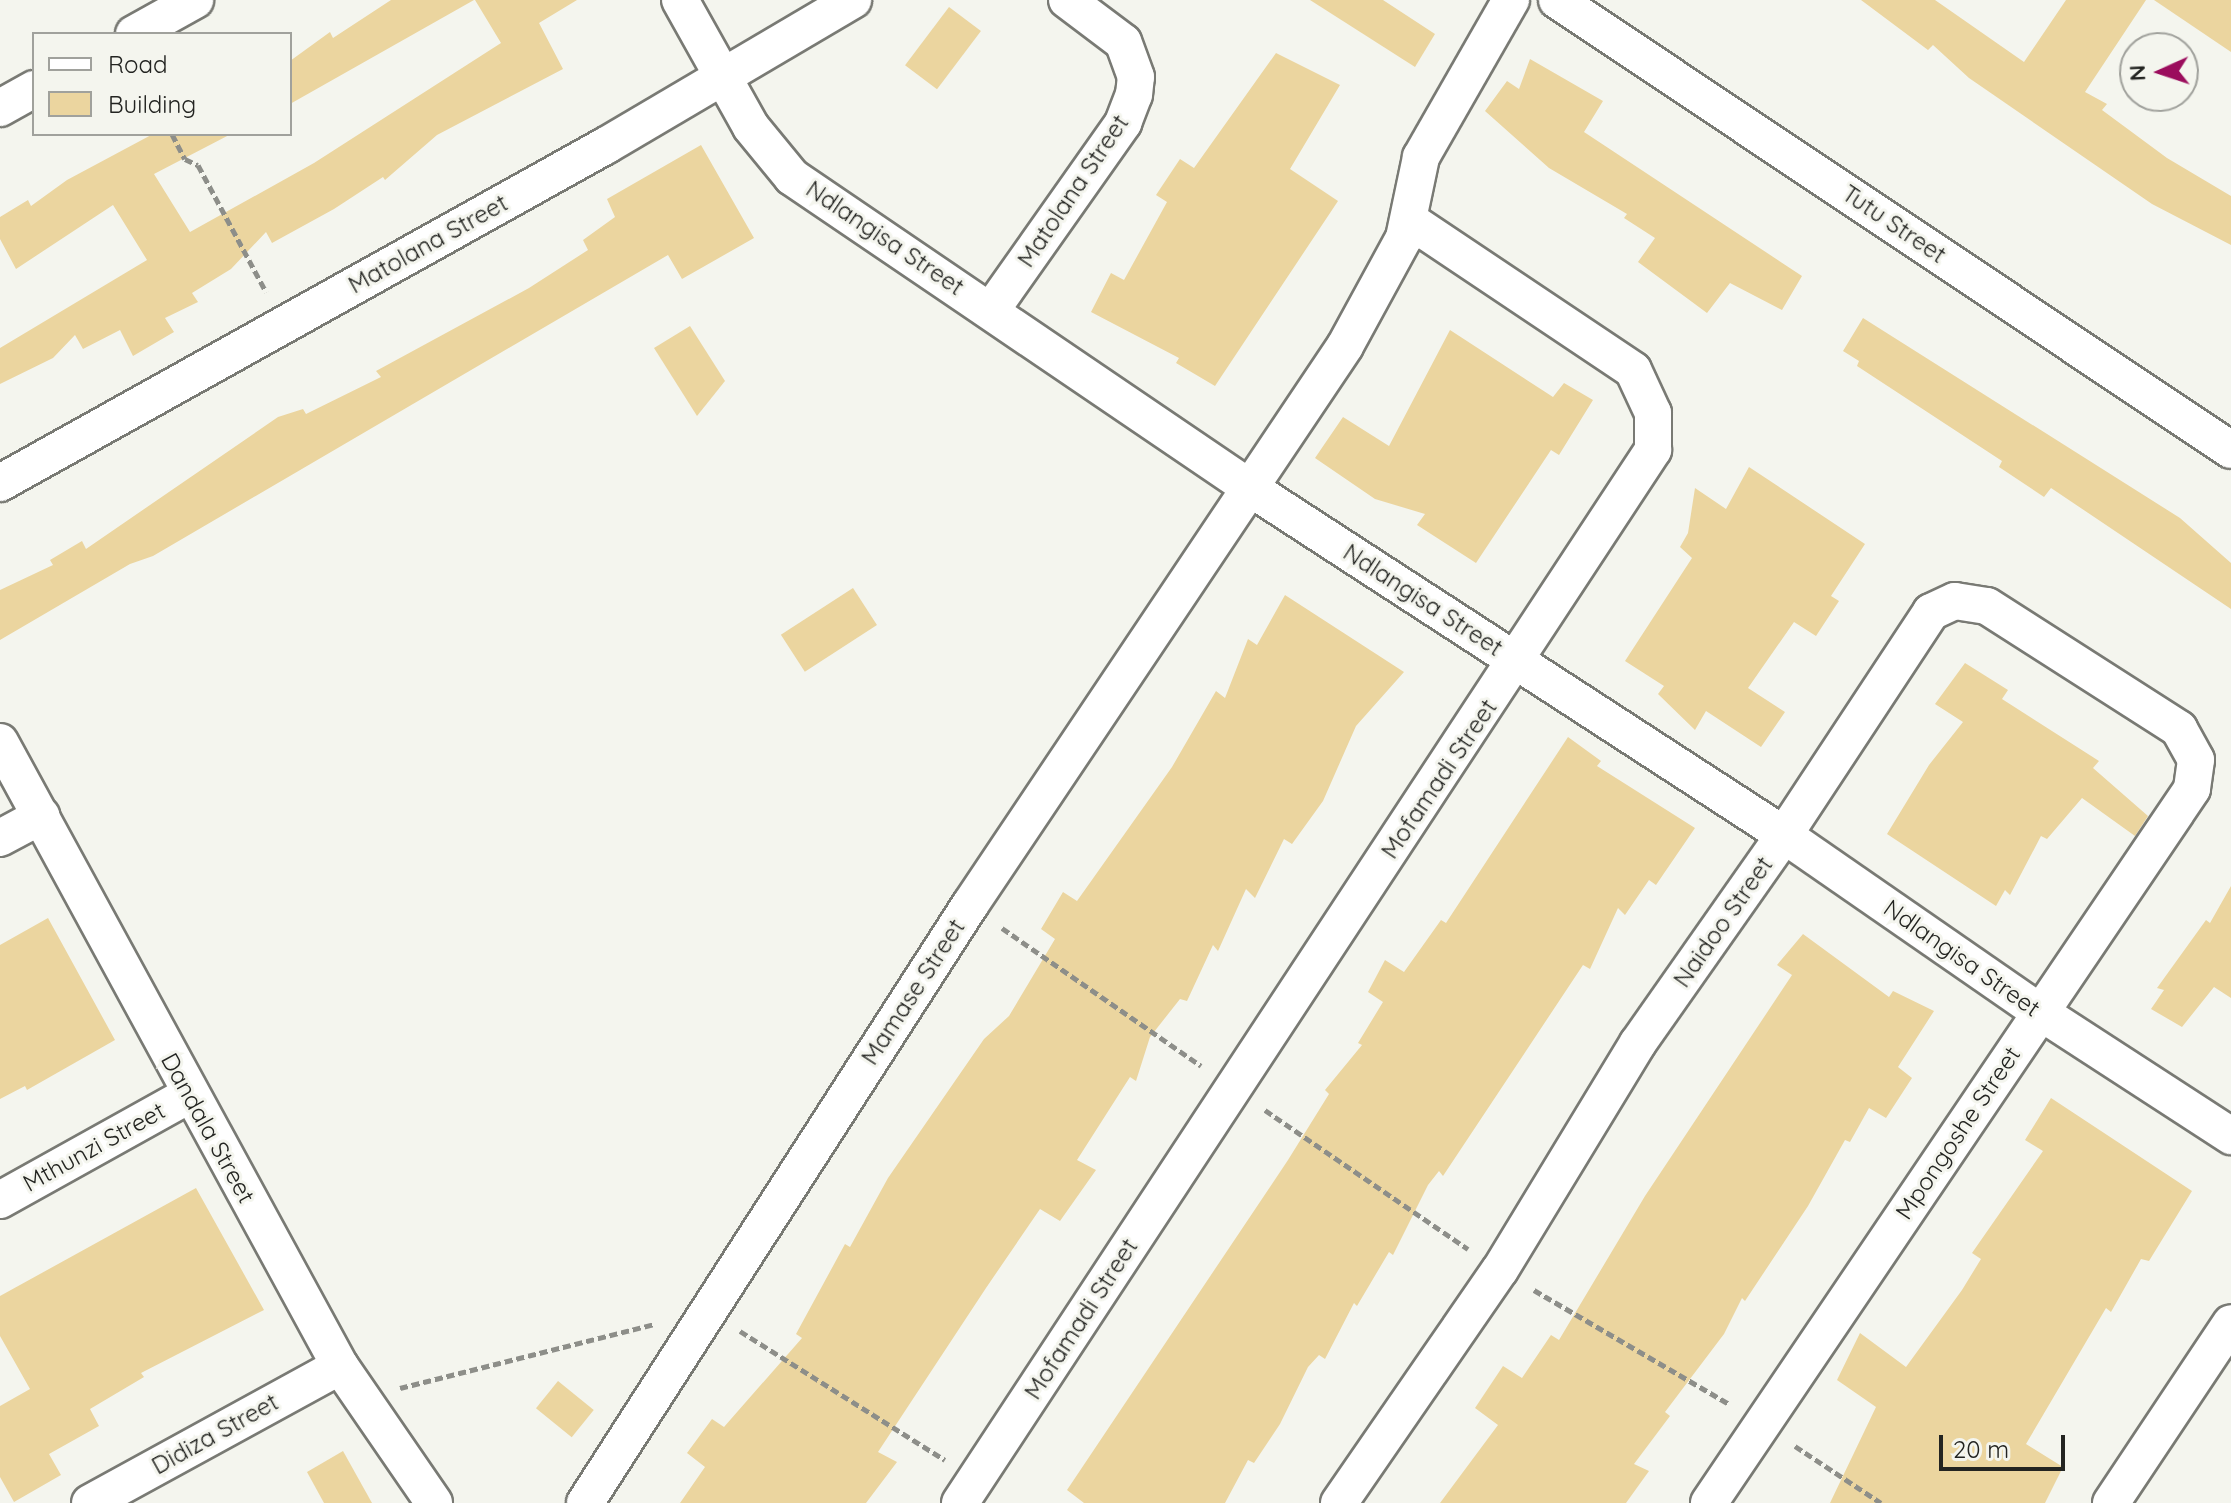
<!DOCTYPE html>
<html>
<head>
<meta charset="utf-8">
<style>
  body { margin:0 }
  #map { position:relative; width:2231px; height:1503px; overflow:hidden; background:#f4f5ee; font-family:Quicksand,sans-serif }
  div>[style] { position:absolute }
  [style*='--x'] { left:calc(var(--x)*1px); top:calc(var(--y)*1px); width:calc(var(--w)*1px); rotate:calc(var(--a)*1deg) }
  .building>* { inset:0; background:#ebd59f; transform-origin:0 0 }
  .path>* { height:5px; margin-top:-2.5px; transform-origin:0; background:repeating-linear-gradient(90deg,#8d8e89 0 8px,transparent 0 12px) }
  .roads { filter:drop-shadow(2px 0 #797a74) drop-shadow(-2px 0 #797a74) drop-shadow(0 2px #797a74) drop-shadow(0 -2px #797a74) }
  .minor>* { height:36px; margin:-18px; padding:0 18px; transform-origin:18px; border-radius:18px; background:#fff }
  span { translate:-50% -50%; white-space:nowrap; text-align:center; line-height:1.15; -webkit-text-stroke:6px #f4f5ee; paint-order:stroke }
  .street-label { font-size:24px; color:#232421 }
  .legend { position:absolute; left:32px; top:32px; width:260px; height:104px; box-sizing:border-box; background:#f4f5ee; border:2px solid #a0a19c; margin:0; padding:10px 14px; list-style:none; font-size:24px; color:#232421 }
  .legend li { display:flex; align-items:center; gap:16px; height:40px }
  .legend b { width:40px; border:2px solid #a0a19c }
  .north { position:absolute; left:2119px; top:32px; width:80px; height:80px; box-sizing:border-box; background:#f4f5ee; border:2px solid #a0a19c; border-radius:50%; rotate:267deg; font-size:22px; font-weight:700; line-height:32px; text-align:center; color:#232421 }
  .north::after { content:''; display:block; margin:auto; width:28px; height:36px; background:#9b0d5d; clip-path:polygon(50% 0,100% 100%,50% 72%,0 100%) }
  .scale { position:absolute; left:1939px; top:1435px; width:126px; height:36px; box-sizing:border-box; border:4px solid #232421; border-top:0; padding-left:10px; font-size:24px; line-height:28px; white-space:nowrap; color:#232421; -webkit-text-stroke:6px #f4f5ee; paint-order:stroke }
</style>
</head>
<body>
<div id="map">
  <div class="building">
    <div style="clip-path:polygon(391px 0,474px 0,290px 104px,290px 61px,330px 32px,333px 38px)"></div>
    <div style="clip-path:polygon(475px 0,577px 0,539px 23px,563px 69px,437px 135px,385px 180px,383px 177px,334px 209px,272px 243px,266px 232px,231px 269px,192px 293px,198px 302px,165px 318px,174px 332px,133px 356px,120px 330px,83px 349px,75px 335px,53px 358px,0 384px,0 348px,147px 260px,113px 205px,16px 269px,0 239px,0 217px,28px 200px,31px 206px,67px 180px,153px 134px,231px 134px,154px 174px,190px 232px,314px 163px,501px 43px)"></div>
    <div style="clip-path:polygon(1310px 0,1383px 0,1435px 34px,1415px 67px)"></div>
    <div style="clip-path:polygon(1861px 0,1935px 0,2024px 62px,2066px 0,2146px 0,2085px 92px,2107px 104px,2102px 110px,2167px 158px,2231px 196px,2231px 245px,2152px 204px,1969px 78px,1933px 45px,1928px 50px)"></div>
    <div style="clip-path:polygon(2154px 0,2231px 0,2231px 52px)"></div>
    <div style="left:949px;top:7px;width:40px;height:73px;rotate:37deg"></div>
    <div style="clip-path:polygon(1276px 53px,1340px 85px,1290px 169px,1338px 201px,1215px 386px,1176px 363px,1179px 358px,1091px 312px,1111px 273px,1124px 280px,1167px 202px,1156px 195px,1180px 159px,1194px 168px)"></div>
    <div style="clip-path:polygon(1530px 59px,1603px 101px,1584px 132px,1802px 276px,1782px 310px,1730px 283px,1707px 313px,1638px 262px,1655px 238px,1624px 218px,1627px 214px,1549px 168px,1485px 111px,1507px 81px,1519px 89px)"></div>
    <div style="clip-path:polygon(701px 145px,754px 238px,682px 279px,668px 255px,153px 556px,130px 564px,0 640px,0 590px,53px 565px,50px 560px,82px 541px,86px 549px,278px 417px,303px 409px,306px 414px,381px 377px,376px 371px,529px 288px,588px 250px,583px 240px,615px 217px,607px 199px)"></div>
    <div style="clip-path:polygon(1863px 318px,2180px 518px,2231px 563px,2231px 609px,2051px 488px,2044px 497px,1999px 467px,2002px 461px,1857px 366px,1859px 361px,1843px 351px)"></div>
    <div style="clip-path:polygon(690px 326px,725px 381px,697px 416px,654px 348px)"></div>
    <div style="clip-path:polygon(1450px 330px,1553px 397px,1564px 383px,1593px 400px,1559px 455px,1551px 450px,1476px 563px,1417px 525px,1425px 514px,1375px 499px,1315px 458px,1343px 417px,1389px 446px)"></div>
    <div style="clip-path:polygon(1749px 467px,1865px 544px,1831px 596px,1839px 601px,1816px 636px,1794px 622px,1748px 688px,1785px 712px,1761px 747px,1706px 711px,1695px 730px,1658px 694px,1664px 686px,1625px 661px,1692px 558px,1680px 547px,1688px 533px,1695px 488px,1726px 509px)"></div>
    <div style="left:853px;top:588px;width:44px;height:86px;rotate:57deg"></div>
    <div style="clip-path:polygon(1285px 595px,1404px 672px,1356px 726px,1323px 801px,1292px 844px,1284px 839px,1255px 898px,1246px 889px,1218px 951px,1213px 945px,1187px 1001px,1180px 999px,1150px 1037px,1136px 1081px,1130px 1077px,1077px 1160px,1096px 1170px,1060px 1221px,1040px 1209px,986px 1288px,878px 1452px,897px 1462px,866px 1503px,680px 1503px,705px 1467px,687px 1453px,712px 1419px,724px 1427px,802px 1338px,796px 1334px,845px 1244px,850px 1247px,888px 1178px,984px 1039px,1009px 1016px,1055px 939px,1041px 929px,1063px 892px,1077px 901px,1172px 767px,1216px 691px,1225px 698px,1248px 639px,1257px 645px)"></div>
    <div style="clip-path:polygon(1965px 663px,2008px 690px,2002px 699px,2099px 761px,2093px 768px,2148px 816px,2135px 836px,2082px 798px,2047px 839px,2041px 836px,2010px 895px,2005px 890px,1996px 906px,1887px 834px,1929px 765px,1963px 722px,1935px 704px)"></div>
    <div style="clip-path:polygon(1568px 737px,1601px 761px,1597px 766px,1695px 828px,1656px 885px,1649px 880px,1625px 915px,1618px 908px,1590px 969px,1583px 965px,1443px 1176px,1439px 1171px,1428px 1185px,1393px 1255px,1389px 1252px,1357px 1306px,1354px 1303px,1325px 1359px,1319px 1355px,1308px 1367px,1280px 1424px,1254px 1463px,1248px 1460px,1225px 1503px,1084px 1503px,1067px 1490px,1288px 1160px,1329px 1094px,1325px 1090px,1362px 1045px,1358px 1043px,1383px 1002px,1368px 992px,1385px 960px,1404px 972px,1441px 920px,1446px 923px)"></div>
    <div style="clip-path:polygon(2231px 886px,2231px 998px,2214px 987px,2182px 1027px,2151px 1009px,2164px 990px,2157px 988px,2206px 920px,2210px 923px)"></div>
    <div style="clip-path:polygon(48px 918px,115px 1040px,27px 1090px,25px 1086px,0 1099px,0 945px)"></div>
    <div style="clip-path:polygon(1803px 934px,1889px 997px,1893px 991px,1934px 1011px,1898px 1067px,1912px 1078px,1886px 1118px,1869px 1108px,1850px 1142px,1845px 1140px,1808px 1206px,1745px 1301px,1742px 1298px,1724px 1334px,1665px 1412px,1670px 1416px,1634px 1464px,1649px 1471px,1626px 1503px,1440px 1503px,1498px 1425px,1475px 1408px,1503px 1366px,1522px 1378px,1551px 1335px,1559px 1340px,1645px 1196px,1792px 975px,1777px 965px)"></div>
    <div style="clip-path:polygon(2051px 1098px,2192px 1191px,2149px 1261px,2141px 1259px,2111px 1312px,2106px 1308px,2026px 1444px,2063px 1467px,2045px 1503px,1830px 1503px,1876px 1407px,1837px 1380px,1860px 1333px,1906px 1367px,1962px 1290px,1981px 1259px,1972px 1253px,2043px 1151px,2025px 1140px)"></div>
    <div style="clip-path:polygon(196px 1188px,264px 1310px,141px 1373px,144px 1377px,90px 1409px,99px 1426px,49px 1454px,61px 1475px,14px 1502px,0 1477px,0 1406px,30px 1389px,0 1336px,0 1296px)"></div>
    <div style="left:558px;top:1381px;width:46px;height:35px;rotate:39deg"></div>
    <div style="clip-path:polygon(343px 1451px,372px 1503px,324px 1503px,307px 1472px)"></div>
  </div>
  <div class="path">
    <div style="--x:172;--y:134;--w:28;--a:63"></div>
    <div style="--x:185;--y:159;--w:14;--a:25"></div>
    <div style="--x:198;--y:165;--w:144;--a:61.8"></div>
    <div style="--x:1002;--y:928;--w:242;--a:34.7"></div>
    <div style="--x:1265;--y:1110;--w:246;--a:34.4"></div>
    <div style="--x:1534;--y:1290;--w:226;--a:30.3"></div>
    <div style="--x:740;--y:1331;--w:242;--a:32.2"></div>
    <div style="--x:400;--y:1388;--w:262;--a:-14.1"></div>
    <div style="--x:1795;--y:1446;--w:103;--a:33.5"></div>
  </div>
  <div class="roads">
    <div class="minor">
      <div style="--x:680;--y:0;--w:145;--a:60.8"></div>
      <div style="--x:751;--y:127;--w:65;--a:50.6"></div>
      <div style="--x:792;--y:177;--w:557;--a:34.17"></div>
      <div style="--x:1253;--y:490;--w:633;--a:33.01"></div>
      <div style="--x:1784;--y:835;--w:311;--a:34.7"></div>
      <div style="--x:2040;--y:1012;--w:228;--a:33"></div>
      <div style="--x:1557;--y:0;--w:810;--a:33.73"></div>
      <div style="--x:134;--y:34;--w:70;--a:-29.1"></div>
      <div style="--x:0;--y:108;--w:39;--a:-29"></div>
      <div style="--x:992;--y:309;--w:228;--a:-54.8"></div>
      <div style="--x:1123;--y:123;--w:30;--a:-69"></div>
      <div style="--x:1134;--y:95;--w:18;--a:-84"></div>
      <div style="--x:1136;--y:77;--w:37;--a:-110"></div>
      <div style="--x:1123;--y:42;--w:70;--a:-143.1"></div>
      <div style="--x:0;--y:483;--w:693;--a:-29.12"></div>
      <div style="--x:605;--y:146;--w:288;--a:-30.5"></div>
      <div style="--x:0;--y:742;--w:711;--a:61.42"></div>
      <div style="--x:340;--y:1366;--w:166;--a:55.5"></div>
      <div style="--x:0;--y:838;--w:47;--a:-28.2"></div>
      <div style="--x:0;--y:1200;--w:216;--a:-29.1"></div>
      <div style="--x:90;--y:1503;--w:285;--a:-28.7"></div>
      <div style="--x:585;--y:1503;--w:711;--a:-57.23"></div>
      <div style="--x:970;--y:905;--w:673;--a:-56.14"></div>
      <div style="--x:1345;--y:346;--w:123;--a:-61.4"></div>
      <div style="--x:1404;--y:238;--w:83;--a:-78.1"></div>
      <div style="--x:1421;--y:157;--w:181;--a:-60.2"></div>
      <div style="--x:960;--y:1503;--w:1261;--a:-56.65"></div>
      <div style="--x:1653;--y:450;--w:37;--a:-90"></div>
      <div style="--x:1653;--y:413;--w:47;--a:-114.9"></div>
      <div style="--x:1633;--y:370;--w:270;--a:-146.2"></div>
      <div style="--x:1339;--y:1503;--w:283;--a:-55.4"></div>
      <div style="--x:1500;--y:1270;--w:266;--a:-58.7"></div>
      <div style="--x:1638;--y:1043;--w:254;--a:-54.9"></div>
      <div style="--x:1784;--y:835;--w:267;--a:-56.6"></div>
      <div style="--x:1931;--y:612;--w:26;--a:-25"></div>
      <div style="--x:1955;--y:601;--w:32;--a:9"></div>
      <div style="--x:1987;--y:606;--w:228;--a:32.6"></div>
      <div style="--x:2179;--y:729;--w:35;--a:61"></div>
      <div style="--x:2196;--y:760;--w:29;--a:98"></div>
      <div style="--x:2192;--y:789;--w:862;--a:124.08"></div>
      <div style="--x:2111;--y:1503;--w:216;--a:-56.3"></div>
    </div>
  </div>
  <div class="street-label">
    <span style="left:1073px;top:191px;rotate:-56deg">Matolana Street</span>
    <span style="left:1894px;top:224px;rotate:34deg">Tutu Street</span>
    <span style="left:885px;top:238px;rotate:34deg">Ndlangisa Street</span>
    <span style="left:428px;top:244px;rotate:-29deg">Matolana Street</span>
    <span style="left:1423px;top:600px;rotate:33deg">Ndlangisa Street</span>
    <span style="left:1439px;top:779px;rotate:-56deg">Mofamadi Street</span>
    <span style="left:1723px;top:922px;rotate:-55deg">Naidoo Street</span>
    <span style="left:1962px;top:958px;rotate:35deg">Ndlangisa Street</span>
    <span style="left:913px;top:992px;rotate:-57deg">Mamase Street</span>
    <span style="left:208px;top:1128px;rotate:61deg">Dandala Street</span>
    <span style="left:1958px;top:1133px;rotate:-56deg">Mpongoshe Street</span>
    <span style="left:94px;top:1147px;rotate:-29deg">Mthunzi Street</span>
    <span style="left:1081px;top:1319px;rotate:-57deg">Mofamadi Street</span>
    <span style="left:215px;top:1434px;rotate:-29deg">Didiza Street</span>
  </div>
  <ul class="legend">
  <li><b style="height:10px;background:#fff"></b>Road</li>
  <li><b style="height:22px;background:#ebd59f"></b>Building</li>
  </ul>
  <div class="north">N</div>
  <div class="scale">20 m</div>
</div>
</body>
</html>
